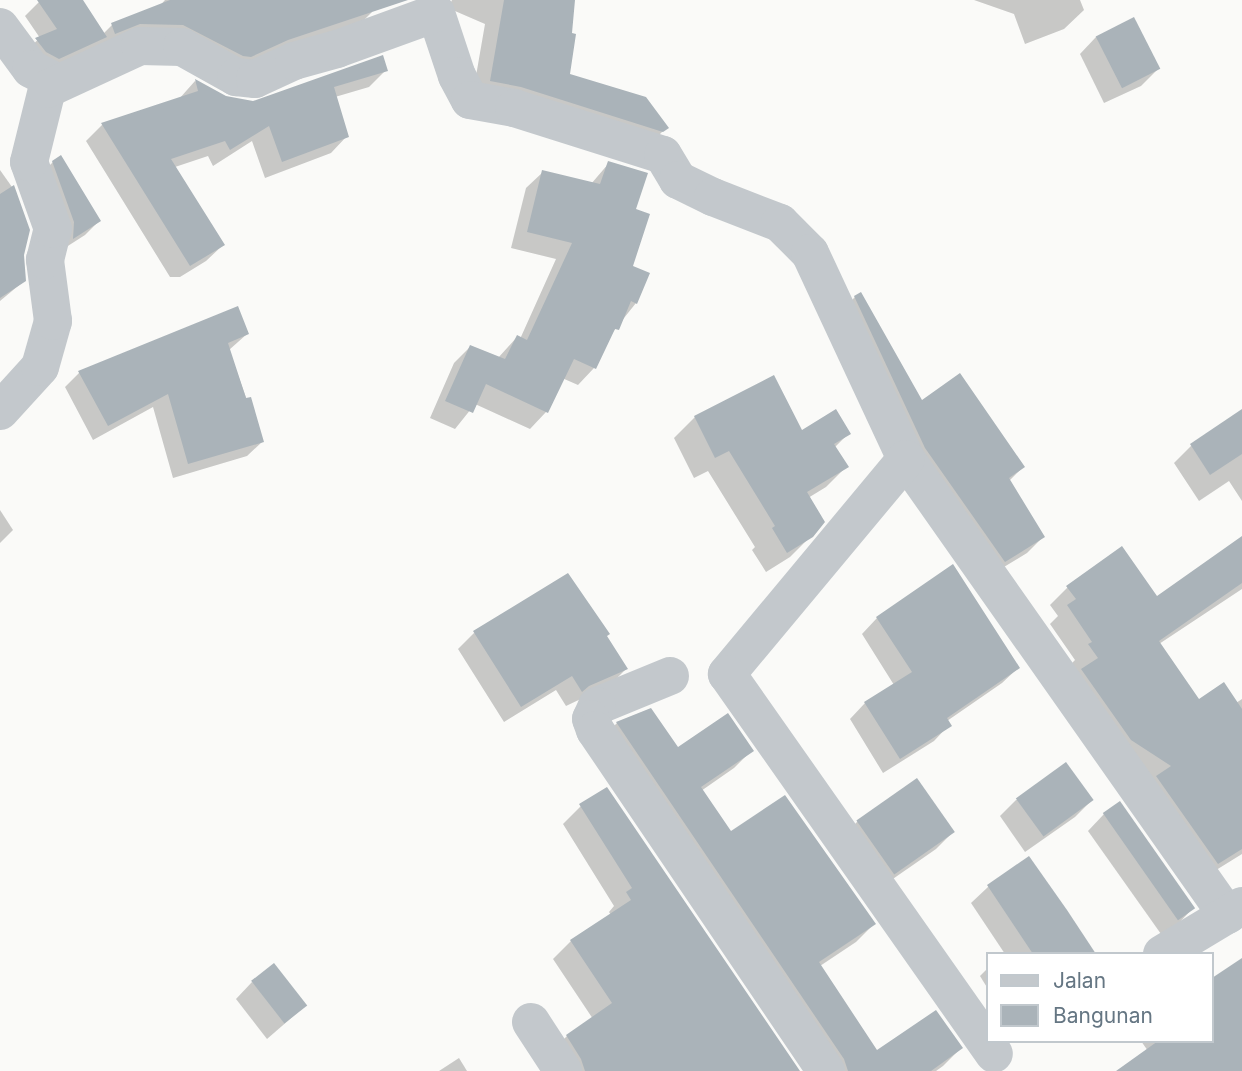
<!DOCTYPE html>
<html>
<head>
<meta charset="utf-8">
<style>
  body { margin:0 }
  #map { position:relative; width:1242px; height:1071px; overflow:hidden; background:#fafaf8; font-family:Inter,sans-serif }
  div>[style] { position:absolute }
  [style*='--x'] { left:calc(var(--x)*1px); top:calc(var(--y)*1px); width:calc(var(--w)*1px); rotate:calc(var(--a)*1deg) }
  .shadow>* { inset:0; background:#0003 }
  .building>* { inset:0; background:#aab3b9; transform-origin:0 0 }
  .minor>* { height:38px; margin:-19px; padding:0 19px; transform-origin:19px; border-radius:19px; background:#c3c8cc }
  span { translate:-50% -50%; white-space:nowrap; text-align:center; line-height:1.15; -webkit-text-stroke:7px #fff; paint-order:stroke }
  .legend { position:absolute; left:986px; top:952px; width:228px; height:91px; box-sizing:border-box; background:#fff; border:2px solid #c1c8cd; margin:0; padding:9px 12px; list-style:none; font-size:21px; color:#657683 }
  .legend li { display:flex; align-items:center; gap:14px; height:35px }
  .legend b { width:35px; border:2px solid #c1c8cd }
</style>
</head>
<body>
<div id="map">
  <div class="shadow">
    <div style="clip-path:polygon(41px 0,80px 0,103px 34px,112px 25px,157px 9px,165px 0,368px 0,372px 12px,353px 31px,231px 75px,163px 44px,44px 72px,23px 53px,40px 38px,25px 16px)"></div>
    <div style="clip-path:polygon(452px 0,574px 0,568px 75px,666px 128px,648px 146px,472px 99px,485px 24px,448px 8px)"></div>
    <div style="clip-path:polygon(974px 0,1080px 0,1084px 10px,1064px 29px,1025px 44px,1014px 14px)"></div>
    <div style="clip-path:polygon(1096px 37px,1158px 69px,1141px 86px,1104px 103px,1080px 54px)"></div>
    <div style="clip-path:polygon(386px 70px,369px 87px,335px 97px,347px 136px,331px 153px,265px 178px,252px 141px,213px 166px,208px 156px,175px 167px,223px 245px,206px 261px,180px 277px,170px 277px,86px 141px,102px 125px,179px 99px,195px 81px,225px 98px,254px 103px)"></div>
    <div style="clip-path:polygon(53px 162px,99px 221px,85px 235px,60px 251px,39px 176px)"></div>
    <div style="clip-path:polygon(609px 163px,634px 210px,630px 267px,636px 303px,608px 338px,594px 368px,578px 385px,562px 378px,546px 412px,530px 429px,475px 404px,455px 429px,430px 418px,454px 363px,470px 347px,498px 358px,517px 337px,520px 339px,556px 259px,511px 248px,526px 188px,543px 172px,591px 184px)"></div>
    <div style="clip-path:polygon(0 170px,12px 187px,24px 281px,0 301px)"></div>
    <div style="clip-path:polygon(855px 297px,922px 402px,1023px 467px,1009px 481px,1043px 537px,1027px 553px,989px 576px,839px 313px)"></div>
    <div style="clip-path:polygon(247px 334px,229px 350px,262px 442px,247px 456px,173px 478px,153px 407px,93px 440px,65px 387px,79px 373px)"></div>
    <div style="clip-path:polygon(1242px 411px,1242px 501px,1229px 481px,1199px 501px,1174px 463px,1191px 446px)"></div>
    <div style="clip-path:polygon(695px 417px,801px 432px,849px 433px,835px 447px,847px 466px,826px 487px,808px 498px,811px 536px,790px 557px,766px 572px,752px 550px,755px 547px,708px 471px,694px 478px,674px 438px)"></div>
    <div style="clip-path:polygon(0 510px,13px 530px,0 543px)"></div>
    <div style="clip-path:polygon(1242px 538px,1242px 589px,1159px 644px,1198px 701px,1236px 703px,1242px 699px,1242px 854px,1200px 880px,1072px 663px,1075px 660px,1050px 624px,1058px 616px,1050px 605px,1068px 587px,1157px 599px)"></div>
    <div style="clip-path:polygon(877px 618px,1018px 668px,1002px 683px,947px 721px,949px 725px,934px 741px,883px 773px,850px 719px,865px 703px,894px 685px,862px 634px)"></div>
    <div style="clip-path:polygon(474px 633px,626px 669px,610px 685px,566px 706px,556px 690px,504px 722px,458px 649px)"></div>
    <div style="clip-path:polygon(650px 710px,677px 750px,752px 750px,734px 768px,701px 791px,731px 833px,874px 924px,856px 942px,820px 966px,876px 1052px,961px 1048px,943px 1066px,936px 1071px,822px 1071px,599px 741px,617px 723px)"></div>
    <div style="clip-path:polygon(1016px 800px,1092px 800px,1075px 817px,1025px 852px,1000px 816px)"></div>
    <div style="clip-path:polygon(581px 806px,797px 1071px,561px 1071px,549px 1054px,567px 1036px,593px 1019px,553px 959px,571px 941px,611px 915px,609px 912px,614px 906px,563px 824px)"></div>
    <div style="clip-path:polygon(1104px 814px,1193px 908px,1177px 925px,1161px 934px,1088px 831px)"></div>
    <div style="clip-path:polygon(858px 821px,953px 832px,936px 849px,877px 890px,841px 838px)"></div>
    <div style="clip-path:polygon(1029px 858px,1094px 954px,1005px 954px,971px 903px,988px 887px)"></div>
    <div style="clip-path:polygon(988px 968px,988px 989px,980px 976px)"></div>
    <div style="clip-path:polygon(1242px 971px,1242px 1071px,1121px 1071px,1148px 1051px,1141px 1041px,1212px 1041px)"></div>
    <div style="clip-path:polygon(252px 982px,305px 1006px,267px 1039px,236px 999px)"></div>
    <div style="clip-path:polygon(459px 1058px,467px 1071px,439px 1071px)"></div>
  </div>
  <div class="building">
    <div style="clip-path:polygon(37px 0,83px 0,107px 37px,59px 59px,46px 52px,35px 38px,57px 29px)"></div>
    <div style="clip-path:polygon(170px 0,408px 0,288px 40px,251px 57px,243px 56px,183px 25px,140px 24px,115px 34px,111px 23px)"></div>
    <div style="clip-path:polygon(504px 0,575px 0,572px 33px,576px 34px,570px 74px,646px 97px,669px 128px,663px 132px,521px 87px,490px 81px)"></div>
    <div style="left:1134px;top:17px;width:58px;height:43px;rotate:63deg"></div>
    <div style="clip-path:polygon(383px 55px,388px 71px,334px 87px,349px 137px,282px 162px,269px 126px,230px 150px,225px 141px,171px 159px,225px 245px,190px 266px,101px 123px,198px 91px,195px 79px,226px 96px,253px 101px)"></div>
    <div style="clip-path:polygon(61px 155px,101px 221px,73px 239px,74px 222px,52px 161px)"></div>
    <div style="clip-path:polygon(608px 161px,648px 173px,636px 209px,650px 214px,633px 266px,650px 273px,637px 304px,631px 301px,619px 330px,615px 329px,596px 369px,574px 359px,548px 413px,486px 384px,473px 413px,445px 401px,470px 345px,505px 359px,517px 335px,527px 340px,572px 243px,527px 232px,542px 170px,600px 184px)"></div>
    <div style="clip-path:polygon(14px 185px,30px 230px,24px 255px,26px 281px,0 298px,0 194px)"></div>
    <div style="clip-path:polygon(861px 292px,922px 400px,960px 373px,1025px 467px,1009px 478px,1045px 537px,1005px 562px,925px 448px,854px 296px)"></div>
    <div style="clip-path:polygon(238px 306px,249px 334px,228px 343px,246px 398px,251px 397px,264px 442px,188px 464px,168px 394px,108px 426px,78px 371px)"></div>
    <div style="clip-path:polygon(774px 375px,802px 430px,836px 409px,851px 434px,834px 444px,849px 467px,807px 492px,825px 522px,813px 537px,787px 553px,772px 528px,775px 526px,729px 451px,715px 458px,694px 416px)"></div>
    <div style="clip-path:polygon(1242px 409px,1242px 454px,1210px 475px,1190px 444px)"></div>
    <div style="clip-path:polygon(1242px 536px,1242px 583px,1159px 641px,1199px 699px,1224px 682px,1242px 709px,1242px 849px,1218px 864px,1156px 776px,1171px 766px,1131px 740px,1081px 669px,1098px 658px,1088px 644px,1092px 642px,1067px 605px,1076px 599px,1066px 586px,1122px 546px,1157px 596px)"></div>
    <div style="clip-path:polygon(953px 564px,1020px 668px,947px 718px,952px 726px,900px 759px,864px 702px,912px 672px,876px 617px)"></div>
    <div style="clip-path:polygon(568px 573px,610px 634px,607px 636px,628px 669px,589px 686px,582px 692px,572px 676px,521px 707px,473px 631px)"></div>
    <div style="clip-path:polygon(651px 708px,678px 747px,728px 713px,754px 751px,701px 787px,731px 831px,785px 795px,876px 924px,819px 962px,877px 1050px,936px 1010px,963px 1048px,931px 1071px,848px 1071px,844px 1059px,616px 722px)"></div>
    <div style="left:1066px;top:762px;width:47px;height:62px;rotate:54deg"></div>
    <div style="left:917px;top:778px;width:66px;height:74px;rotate:55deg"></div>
    <div style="clip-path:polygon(607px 787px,800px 1071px,585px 1071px,581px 1059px,566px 1035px,612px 1003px,570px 940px,631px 900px,626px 892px,632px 888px,579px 804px)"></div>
    <div style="left:1120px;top:801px;width:131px;height:21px;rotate:55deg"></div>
    <div style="clip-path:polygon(1029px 856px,1067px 910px,1096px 954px,1033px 954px,987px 885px)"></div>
    <div style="clip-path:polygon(1242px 958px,1242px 1071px,1116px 1071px,1158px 1041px,1212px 1041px,1212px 978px)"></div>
    <div style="left:274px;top:963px;width:54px;height:29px;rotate:52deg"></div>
  </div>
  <div class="minor">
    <div style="--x:436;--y:13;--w:66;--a:71.6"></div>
    <div style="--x:457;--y:76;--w:27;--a:62"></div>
    <div style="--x:470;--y:100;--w:45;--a:10.3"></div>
    <div style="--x:514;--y:108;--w:156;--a:17.5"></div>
    <div style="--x:663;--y:155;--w:29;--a:59"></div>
    <div style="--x:678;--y:180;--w:39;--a:26"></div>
    <div style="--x:713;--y:197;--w:72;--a:21.2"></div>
    <div style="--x:780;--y:223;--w:42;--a:45"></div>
    <div style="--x:810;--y:253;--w:227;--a:65"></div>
    <div style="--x:906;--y:459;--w:558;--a:54.86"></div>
    <div style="--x:0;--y:27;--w:52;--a:53.6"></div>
    <div style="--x:31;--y:69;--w:30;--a:27"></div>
    <div style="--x:0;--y:411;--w:59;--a:-47.7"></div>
    <div style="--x:40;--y:367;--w:48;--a:-74.2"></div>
    <div style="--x:53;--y:321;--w:62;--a:-97.5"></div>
    <div style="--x:45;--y:260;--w:32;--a:-76"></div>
    <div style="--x:53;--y:229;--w:71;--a:-109.7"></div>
    <div style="--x:29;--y:162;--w:75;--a:-76.1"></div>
    <div style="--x:47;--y:89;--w:102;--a:-24.8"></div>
    <div style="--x:140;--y:46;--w:42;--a:1.4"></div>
    <div style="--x:182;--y:47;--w:62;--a:29.1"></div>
    <div style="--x:236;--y:77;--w:19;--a:6"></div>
    <div style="--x:255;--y:79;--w:43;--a:-24.8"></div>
    <div style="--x:294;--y:61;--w:45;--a:-15.6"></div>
    <div style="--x:337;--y:49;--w:105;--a:-20"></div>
    <div style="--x:906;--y:459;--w:280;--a:129.8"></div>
    <div style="--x:727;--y:674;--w:464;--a:54.9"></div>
    <div style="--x:670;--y:676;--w:79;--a:157.7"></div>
    <div style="--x:597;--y:706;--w:14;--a:115"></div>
    <div style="--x:591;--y:719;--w:12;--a:70"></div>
    <div style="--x:595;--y:730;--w:412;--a:55.9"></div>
    <div style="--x:1162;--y:954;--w:93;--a:-31"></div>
    <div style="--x:531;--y:1022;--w:59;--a:56.9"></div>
  </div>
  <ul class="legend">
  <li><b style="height:9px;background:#c3c8cc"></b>Jalan</li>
  <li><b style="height:19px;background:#aab3b9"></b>Bangunan</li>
  </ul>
</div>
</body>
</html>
